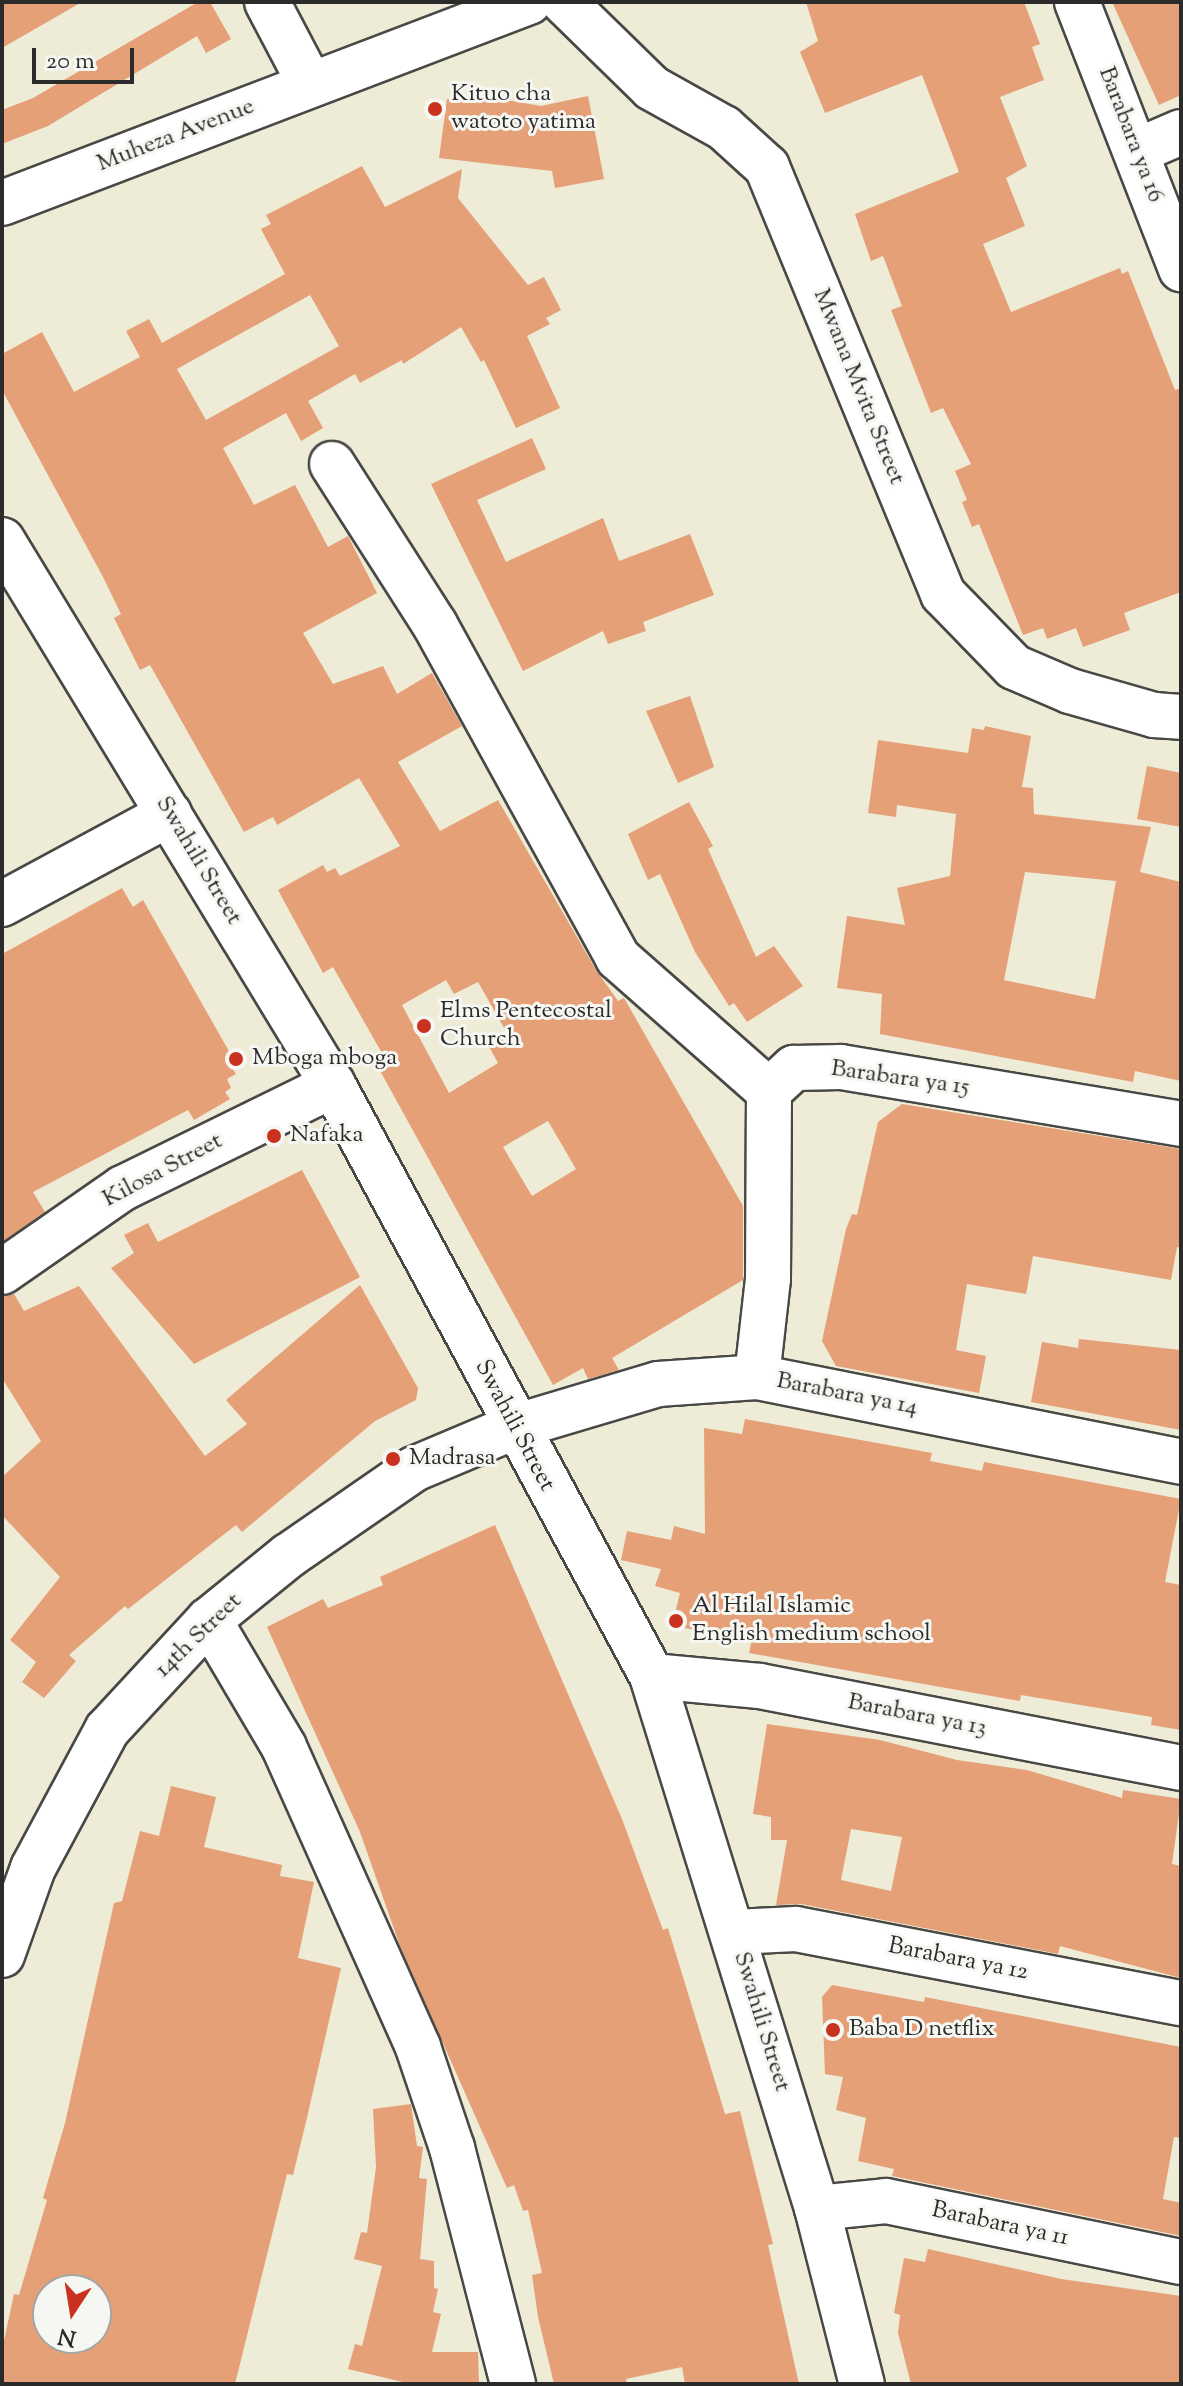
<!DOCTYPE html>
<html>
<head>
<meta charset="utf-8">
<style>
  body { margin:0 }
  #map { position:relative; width:1183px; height:2386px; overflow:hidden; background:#eeebd7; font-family:"Sorts Mill Goudy",serif }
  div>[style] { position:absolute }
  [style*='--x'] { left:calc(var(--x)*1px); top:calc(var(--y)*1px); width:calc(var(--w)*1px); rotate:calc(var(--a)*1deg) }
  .building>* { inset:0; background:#e5a078 }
  .roads { filter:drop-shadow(2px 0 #484845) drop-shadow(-2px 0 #484845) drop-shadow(0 2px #484845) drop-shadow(0 -2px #484845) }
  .minor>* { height:44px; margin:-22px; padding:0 22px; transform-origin:22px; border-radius:22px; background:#fff }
  .dots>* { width:22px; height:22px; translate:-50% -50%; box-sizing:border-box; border:4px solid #f6f6f2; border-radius:50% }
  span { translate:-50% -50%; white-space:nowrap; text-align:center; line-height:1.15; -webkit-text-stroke:6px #f6f6f2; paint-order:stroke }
  .poi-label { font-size:24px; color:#2b2b2b }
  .left { translate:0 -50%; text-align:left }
  .street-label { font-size:24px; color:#2b2b2b }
  .frame { position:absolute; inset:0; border:4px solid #2b2b2b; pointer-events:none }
  .north { position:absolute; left:32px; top:2274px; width:80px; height:80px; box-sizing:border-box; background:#f6f6f2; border:2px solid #a5a5a2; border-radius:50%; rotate:192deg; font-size:22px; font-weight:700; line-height:32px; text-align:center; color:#2b2b2b }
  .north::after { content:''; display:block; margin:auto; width:28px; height:36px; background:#c8321e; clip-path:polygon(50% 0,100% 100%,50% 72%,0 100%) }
  .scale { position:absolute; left:32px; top:48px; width:102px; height:36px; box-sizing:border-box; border:4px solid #2b2b2b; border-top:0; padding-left:10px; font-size:24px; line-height:28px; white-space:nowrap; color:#2b2b2b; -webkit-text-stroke:6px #f6f6f2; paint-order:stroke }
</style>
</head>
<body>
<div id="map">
  <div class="building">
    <div style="clip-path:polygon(2px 2px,82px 2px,2px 48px)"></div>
    <div style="clip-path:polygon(198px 2px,210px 2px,231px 39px,206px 53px,197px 36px,48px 126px,2px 144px,2px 110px,33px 98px)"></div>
    <div style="clip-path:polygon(806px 2px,1024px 2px,1040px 44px,1032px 47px,1044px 80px,1000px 97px,1027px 166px,1006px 178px,1025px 226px,983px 244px,1011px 312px,1120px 268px,1122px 274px,1128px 271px,1175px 390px,1181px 388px,1181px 592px,1124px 613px,1130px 630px,1083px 647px,1076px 628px,1047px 639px,1043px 628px,1023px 635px,979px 524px,972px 527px,962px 502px,967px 500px,955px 471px,971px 464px,943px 408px,931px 413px,891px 310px,902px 306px,883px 256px,871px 261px,855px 214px,959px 172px,922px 75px,825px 113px,800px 52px,818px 41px)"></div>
    <div style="clip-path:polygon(1112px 2px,1181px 2px,1181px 95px,1159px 105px)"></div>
    <div style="clip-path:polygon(477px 95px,541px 106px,588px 96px,604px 179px,555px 188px,552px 171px,439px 158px,447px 99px,475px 103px)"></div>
    <div style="clip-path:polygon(evenodd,362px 166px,385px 207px,462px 169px,458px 198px,528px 285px,544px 277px,561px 310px,546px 318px,550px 324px,527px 336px,560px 408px,516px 428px,484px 360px,481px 362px,461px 327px,403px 364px,402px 360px,360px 383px,355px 374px,308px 401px,323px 428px,301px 441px,286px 413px,223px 448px,254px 505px,295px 485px,328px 547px,348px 536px,377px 593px,303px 633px,333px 684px,383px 666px,397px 694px,432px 673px,462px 726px,398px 762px,440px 831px,498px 800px,596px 970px,618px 1001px,624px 998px,743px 1206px,743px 1280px,612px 1358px,619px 1370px,588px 1379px,583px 1368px,553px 1385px,378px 1067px,387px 1062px,333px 967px,323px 973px,278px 890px,323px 865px,327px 872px,335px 868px,340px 876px,400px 846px,359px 778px,277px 825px,273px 817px,244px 832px,150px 665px,140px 670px,114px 618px,121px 614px,103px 577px,2px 390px,2px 354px,42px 332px,74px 392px,140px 357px,126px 331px,149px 319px,162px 343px,285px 274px,261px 229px,271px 224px,266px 215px,362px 166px,310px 295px,339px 346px,206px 420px,177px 369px,310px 295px,362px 166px,446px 980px,454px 994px,478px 982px,507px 1033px,487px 1043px,498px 1063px,449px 1093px,402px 1005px,446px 980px,362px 166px,548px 1121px,576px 1169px,532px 1196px,503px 1147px,548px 1121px)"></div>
    <div style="clip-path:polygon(532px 438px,546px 469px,477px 500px,506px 562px,603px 518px,619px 561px,690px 534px,714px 595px,643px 622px,646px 631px,608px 644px,603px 631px,523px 671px,431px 484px)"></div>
    <div style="clip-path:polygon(690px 696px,714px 767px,678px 783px,646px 711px)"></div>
    <div style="clip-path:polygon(evenodd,985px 726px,1031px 736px,1022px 787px,1033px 788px,1034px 814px,1151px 827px,1140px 872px,1181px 882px,1181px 1081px,1135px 1071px,1133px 1082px,880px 1034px,882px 994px,837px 988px,847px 916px,905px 925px,897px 888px,950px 876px,956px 814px,897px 805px,896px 817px,868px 813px,878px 740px,968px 753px,972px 728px,984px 730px,985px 726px,1025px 872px,1116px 881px,1095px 999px,1004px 980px,1025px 872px)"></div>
    <div style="clip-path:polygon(1147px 766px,1181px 773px,1181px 827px,1137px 819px)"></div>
    <div style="clip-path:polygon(689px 802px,713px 846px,708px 849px,756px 957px,774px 946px,803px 986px,747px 1022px,734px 1003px,729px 1006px,695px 952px,660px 874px,648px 880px,628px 834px)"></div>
    <div style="clip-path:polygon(122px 888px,133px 907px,143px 900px,234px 1060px,229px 1063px,236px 1074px,227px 1079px,231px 1088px,225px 1092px,230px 1099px,194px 1120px,188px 1110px,33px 1192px,45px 1212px,2px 1242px,2px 954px)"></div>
    <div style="clip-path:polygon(902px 1104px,1181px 1149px,1181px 1248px,1177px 1247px,1171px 1280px,1033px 1256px,1026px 1294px,967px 1284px,956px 1350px,986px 1356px,979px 1393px,836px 1366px,822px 1341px,846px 1229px,852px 1214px,857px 1215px,878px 1122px)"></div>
    <div style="clip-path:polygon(302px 1170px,360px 1277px,194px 1364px,111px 1268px,134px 1253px,124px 1235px,148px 1223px,158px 1242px)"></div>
    <div style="clip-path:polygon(360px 1285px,418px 1388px,416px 1400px,375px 1421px,242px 1532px,236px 1525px,128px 1609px,125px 1606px,69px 1655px,76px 1661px,44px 1698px,22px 1682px,36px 1662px,10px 1640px,60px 1577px,2px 1515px,2px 1477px,41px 1441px,2px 1378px,2px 1297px,14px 1294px,24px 1311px,79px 1286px,205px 1456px,247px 1424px,226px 1400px)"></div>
    <div style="clip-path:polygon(1079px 1339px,1181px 1350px,1181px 1430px,1031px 1402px,1042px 1342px,1078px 1348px)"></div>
    <div style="clip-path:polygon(745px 1419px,932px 1453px,930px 1461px,982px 1471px,984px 1462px,1181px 1499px,1165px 1582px,1181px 1585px,1181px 1730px,1151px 1725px,1152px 1717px,1021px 1695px,1020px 1701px,749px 1653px,751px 1643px,672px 1625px,680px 1593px,655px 1586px,661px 1569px,621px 1560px,627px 1531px,671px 1540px,674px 1526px,705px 1534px,704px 1428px,742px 1434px)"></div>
    <div style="clip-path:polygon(495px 1525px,622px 1819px,663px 1930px,668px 1928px,725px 2114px,740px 2111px,773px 2244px,768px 2245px,799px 2384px,685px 2384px,682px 2367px,626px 2379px,627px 2384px,554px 2384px,538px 2317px,532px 2275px,542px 2273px,528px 2210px,523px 2211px,514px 2185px,507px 2188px,400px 1946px,360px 1832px,267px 1627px,323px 1599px,328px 1608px,383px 1585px,380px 1577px)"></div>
    <div style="clip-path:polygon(evenodd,767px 1724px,880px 1740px,957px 1760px,1027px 1770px,1122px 1798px,1123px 1790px,1181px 1799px,1172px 1864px,1181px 1866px,1181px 1978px,1060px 1946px,1058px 1954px,801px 1904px,776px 1905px,787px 1840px,771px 1840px,771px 1817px,753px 1814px,767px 1724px,851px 1829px,902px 1837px,891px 1891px,841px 1880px,851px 1829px)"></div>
    <div style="clip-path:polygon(evenodd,171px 1786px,216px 1797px,204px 1847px,282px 1865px,280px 1876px,314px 1882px,298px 1958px,341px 1968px,306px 2122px,293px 2175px,287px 2174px,235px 2384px,2px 2384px,2px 2350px,14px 2294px,19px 2295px,47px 2200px,43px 2198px,65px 2123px,114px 1903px,122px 1901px,140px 1831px,159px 1836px,171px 1786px,48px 2290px,96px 2290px,96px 2338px,48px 2338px,48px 2290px)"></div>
    <div style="clip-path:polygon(832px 1985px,924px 2002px,925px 1997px,1181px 2047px,1181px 2138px,1174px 2137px,1163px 2199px,1181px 2203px,1181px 2236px,892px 2176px,894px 2169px,858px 2161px,866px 2118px,836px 2110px,843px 2077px,825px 2074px,822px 1997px)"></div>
    <div style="clip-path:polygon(411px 2104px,417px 2146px,423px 2147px,419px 2178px,427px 2179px,420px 2259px,434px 2261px,434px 2288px,438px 2289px,433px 2312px,441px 2314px,432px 2352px,478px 2352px,479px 2384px,411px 2384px,348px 2369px,355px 2344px,362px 2346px,382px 2266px,354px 2259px,361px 2232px,367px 2233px,376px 2167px,373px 2109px)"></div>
    <div style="clip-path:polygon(928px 2249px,1061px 2279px,1181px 2296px,1181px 2384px,911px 2384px,898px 2333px,900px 2315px,894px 2313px,904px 2258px,925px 2262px)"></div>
  </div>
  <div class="roads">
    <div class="minor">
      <div style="--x:267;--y:2;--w:93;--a:62.3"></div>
      <div style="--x:564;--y:2;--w:123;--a:44.3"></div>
      <div style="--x:652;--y:88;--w:82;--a:29.1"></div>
      <div style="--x:724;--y:128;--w:58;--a:42.2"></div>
      <div style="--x:767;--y:167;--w:462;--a:67.6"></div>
      <div style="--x:943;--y:594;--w:102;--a:45.8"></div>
      <div style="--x:1014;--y:667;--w:61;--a:23.2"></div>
      <div style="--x:1070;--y:691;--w:87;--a:15.9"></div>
      <div style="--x:1154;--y:715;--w:27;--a:4"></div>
      <div style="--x:1077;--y:2;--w:287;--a:68.7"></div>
      <div style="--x:1137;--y:151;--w:48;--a:-23.4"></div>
      <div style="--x:2;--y:203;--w:564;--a:-20.88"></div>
      <div style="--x:332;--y:464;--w:191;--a:57.4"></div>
      <div style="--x:435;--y:625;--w:380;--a:61.2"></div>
      <div style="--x:618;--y:958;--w:201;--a:41.4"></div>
      <div style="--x:2;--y:540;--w:638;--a:58.73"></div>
      <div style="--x:333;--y:1085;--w:672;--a:61.64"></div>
      <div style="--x:652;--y:1676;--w:557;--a:72.77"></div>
      <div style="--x:817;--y:2208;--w:182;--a:75.7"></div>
      <div style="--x:2;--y:904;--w:190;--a:-28.3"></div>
      <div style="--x:2;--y:1272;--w:147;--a:-34.8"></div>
      <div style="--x:123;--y:1188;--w:234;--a:-26.1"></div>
      <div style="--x:757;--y:1377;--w:99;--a:-83.6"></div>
      <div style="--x:768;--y:1279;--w:188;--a:-89.7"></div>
      <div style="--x:769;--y:1091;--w:34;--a:-43"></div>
      <div style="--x:794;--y:1068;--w:47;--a:-1.2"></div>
      <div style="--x:841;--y:1067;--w:345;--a:9.5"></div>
      <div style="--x:209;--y:1620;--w:147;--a:59.4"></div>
      <div style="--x:284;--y:1747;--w:329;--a:65.9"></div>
      <div style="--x:418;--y:2047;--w:107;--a:71.4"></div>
      <div style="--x:452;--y:2148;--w:244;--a:75.5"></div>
      <div style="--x:652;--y:1676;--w:108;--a:5.3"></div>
      <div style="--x:760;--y:1686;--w:429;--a:11"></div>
      <div style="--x:734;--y:1932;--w:62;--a:-2.8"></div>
      <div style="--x:796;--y:1929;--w:392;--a:10.9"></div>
      <div style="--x:2;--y:1955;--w:92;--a:-70.4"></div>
      <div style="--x:33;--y:1868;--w:157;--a:-61.8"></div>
      <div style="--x:107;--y:1730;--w:150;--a:-47.2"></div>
      <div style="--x:209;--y:1620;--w:102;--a:-39"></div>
      <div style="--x:288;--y:1556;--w:153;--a:-34.6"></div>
      <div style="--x:414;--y:1469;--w:108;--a:-22.8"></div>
      <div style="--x:514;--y:1427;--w:150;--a:-16.6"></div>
      <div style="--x:658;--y:1384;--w:99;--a:-4"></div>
      <div style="--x:757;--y:1377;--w:432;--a:11.3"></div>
      <div style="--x:817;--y:2208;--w:69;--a:-5.8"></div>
      <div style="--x:886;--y:2201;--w:301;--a:11.7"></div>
    </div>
  </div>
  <div class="dots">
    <div style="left:435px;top:109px;background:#c8321e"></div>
    <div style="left:424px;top:1026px;background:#c8321e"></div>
    <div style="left:236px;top:1059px;background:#c8321e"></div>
    <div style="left:274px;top:1136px;background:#c8321e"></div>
    <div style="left:393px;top:1459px;background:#c8321e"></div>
    <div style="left:676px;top:1621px;background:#c8321e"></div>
    <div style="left:833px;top:2030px;background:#c8321e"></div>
  </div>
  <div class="poi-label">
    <span class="left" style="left:451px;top:109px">Kituo cha<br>watoto yatima</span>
    <span class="left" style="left:440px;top:1026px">Elms Pentecostal<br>Church</span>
    <span class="left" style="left:252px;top:1059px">Mboga mboga</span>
    <span class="left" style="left:290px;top:1136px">Nafaka</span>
    <span class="left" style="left:409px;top:1459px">Madrasa</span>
    <span class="left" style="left:692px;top:1621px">Al Hilal Islamic<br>English medium school</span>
    <span class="left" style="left:849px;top:2030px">Baba D netflix</span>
  </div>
  <div class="street-label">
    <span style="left:1130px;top:135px;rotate:69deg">Barabara ya 16</span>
    <span style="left:176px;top:136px;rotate:-21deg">Muheza Avenue</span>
    <span style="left:858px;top:387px;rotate:68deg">Mwana Mvita Street</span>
    <span style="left:198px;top:861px;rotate:59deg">Swahili Street</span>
    <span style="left:900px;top:1079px;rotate:8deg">Barabara ya 15</span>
    <span style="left:163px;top:1171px;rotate:-28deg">Kilosa Street</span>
    <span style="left:847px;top:1395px;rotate:11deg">Barabara ya 14</span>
    <span style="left:514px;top:1426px;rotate:62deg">Swahili Street</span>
    <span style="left:199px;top:1636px;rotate:-44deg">14th Street</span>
    <span style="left:917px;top:1716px;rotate:11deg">Barabara ya 13</span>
    <span style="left:958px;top:1960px;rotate:11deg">Barabara ya 12</span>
    <span style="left:761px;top:2022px;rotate:73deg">Swahili Street</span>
    <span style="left:1000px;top:2225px;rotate:12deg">Barabara ya 11</span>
  </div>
  <div class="frame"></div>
  <div class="north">N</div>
  <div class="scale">20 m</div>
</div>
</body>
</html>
